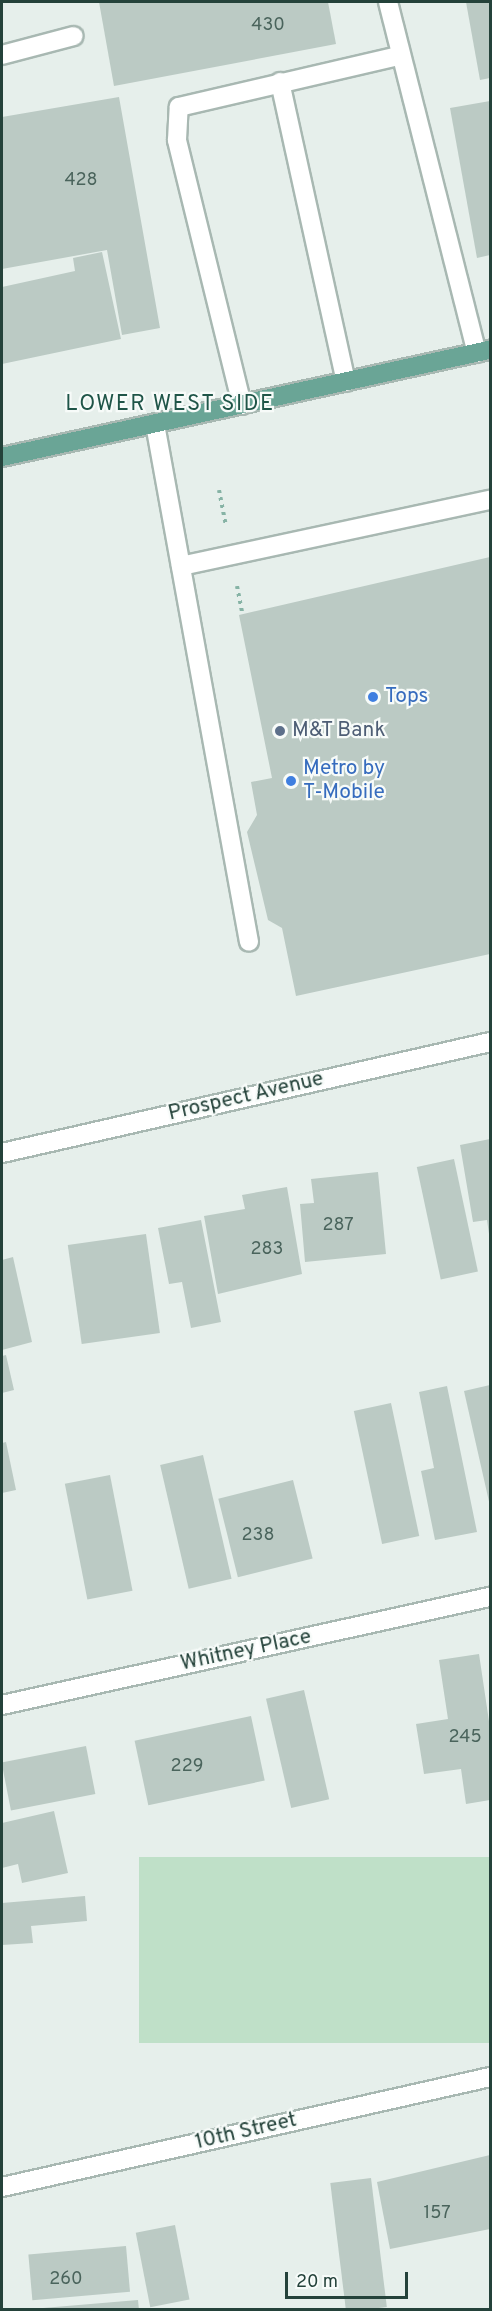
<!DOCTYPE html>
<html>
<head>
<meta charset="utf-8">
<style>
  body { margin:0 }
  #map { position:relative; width:492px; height:2311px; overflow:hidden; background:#e6efeb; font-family:Overpass,sans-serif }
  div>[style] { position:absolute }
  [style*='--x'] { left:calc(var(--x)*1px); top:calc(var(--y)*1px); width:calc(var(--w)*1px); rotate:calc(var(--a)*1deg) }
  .green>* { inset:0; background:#bfe0c8; transform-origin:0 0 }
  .building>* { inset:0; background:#bbcac4; transform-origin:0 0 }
  .path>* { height:4px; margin-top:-2px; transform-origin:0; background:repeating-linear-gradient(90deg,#86b3a5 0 3px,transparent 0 7.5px) }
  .roads { filter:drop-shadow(2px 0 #a8b8b2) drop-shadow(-2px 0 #a8b8b2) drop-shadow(0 2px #a8b8b2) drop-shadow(0 -2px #a8b8b2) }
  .minor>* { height:18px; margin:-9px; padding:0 9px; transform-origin:9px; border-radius:9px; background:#fff }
  .major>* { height:18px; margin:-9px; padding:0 9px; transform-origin:9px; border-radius:9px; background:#6aa596 }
  .dots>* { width:16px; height:16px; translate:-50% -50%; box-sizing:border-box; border:3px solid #f7fbf9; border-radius:50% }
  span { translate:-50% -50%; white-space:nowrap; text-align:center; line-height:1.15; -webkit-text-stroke:4.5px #f7fbf9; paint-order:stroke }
  .number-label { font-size:18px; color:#4a645c }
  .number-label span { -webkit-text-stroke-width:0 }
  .shop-label { font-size:21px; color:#366cbe }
  .left { translate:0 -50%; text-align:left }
  .service-label { font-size:21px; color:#4e5e75 }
  .street-label { font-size:21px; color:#24423a }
  .neighbourhood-label { font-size:22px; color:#1f5548; letter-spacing:1.5px }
  .frame { position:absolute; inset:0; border:3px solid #24423a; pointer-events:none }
  .scale { position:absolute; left:285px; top:2272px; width:123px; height:27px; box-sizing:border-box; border:3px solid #24423a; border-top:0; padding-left:8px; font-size:18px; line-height:21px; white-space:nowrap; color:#24423a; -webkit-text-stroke:4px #f7fbf9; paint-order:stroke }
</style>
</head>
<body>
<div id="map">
  <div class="green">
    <div style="left:490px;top:1857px;width:186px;height:351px;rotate:90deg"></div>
  </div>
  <div class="building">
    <div style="clip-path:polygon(99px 2px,328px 2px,336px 44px,114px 86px)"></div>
    <div style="clip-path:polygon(466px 2px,490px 2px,490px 78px,480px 80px)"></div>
    <div style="clip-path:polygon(119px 97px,160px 328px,122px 335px,107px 250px,2px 269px,2px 117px)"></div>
    <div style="clip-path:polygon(490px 101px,490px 255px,477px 258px,450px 108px)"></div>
    <div style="clip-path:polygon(102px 252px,121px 339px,2px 364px,2px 287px,75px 271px,73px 258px)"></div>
    <div style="clip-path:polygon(490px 557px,490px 954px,296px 996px,282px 928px,268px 920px,247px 832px,257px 815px,251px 782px,272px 778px,239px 615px)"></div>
    <div style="clip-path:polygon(490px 1139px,490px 1234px,489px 1234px,487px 1220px,473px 1222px,460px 1145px)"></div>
    <div style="left:454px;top:1159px;width:115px;height:38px;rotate:78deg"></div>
    <div style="clip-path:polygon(378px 1172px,386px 1254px,305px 1262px,300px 1204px,314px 1203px,311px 1179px)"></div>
    <div style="clip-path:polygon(287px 1187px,302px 1274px,218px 1294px,204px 1216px,245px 1209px,242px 1195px)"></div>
    <div style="clip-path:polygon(201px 1220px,221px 1322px,191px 1328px,182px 1282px,169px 1284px,158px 1228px)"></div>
    <div style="left:146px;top:1234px;width:100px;height:79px;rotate:82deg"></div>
    <div style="clip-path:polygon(13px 1257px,32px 1342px,2px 1350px,2px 1260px)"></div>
    <div style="clip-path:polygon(6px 1355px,14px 1390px,2px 1393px,2px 1356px)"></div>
    <div style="clip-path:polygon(490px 1385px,490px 1506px,464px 1391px)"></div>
    <div style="clip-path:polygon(447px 1386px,477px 1532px,435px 1540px,421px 1471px,434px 1468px,419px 1392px)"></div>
    <div style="left:391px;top:1403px;width:136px;height:38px;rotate:78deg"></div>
    <div style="clip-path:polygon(6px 1442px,16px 1490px,2px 1493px,2px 1443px)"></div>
    <div style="left:203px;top:1455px;width:127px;height:44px;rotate:77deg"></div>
    <div style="left:110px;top:1475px;width:118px;height:46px;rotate:79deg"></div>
    <div style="left:293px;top:1480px;width:81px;height:77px;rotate:76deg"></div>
    <div style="clip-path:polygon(479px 1654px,490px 1728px,490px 1800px,466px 1804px,461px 1769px,424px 1774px,416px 1724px,448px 1719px,439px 1660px)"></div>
    <div style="left:304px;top:1690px;width:112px;height:39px;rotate:77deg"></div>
    <div style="left:251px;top:1716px;width:66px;height:119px;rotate:78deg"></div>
    <div style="left:86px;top:1746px;width:49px;height:86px;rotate:79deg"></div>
    <div style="clip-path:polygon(54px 1811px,68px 1873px,22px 1883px,18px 1864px,2px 1868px,2px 1823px)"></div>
    <div style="clip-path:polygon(85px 1896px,87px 1921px,31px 1926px,33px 1943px,2px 1945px,2px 1903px)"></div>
    <div style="clip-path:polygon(490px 2155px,490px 2229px,390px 2249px,377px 2182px)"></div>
    <div style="left:371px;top:2178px;width:130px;height:41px;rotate:83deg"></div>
    <div style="left:175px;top:2225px;width:76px;height:40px;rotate:79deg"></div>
    <div style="left:126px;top:2246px;width:46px;height:98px;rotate:85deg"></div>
    <div style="clip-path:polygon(138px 2300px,139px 2310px,43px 2310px,43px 2308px)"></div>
  </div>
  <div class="path">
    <div style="--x:219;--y:490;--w:36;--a:79"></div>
    <div style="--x:237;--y:586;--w:26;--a:79"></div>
  </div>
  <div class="roads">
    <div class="minor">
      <div style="--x:388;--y:2;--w:362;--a:75.8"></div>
      <div style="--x:2;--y:55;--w:74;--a:-14.8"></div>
      <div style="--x:280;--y:82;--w:307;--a:77.6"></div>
      <div style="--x:242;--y:405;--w:273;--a:-103.8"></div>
      <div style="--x:177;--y:140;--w:33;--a:-87"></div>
      <div style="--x:179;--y:107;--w:225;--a:-13.1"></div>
      <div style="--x:155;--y:424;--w:526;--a:79.71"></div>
      <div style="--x:181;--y:566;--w:316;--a:-12.1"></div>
      <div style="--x:2;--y:1153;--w:500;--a:-12.81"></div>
      <div style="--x:2;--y:1705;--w:500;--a:-12.5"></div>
      <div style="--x:2;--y:2187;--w:500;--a:-12.7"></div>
    </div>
    <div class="major">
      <div style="--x:2;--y:457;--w:500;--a:-12.4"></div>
    </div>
  </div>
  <div class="dots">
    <div style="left:373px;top:697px;background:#3f7fe0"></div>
    <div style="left:280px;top:731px;background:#5c6f8a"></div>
    <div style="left:291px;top:781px;background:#3f7fe0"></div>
  </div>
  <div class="number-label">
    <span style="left:268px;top:26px">430</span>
    <span style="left:81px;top:181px">428</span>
    <span style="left:338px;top:1226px">287</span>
    <span style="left:267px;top:1250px">283</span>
    <span style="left:258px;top:1536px">238</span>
    <span style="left:465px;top:1738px">245</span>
    <span style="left:187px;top:1767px">229</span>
    <span style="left:437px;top:2214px">157</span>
    <span style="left:66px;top:2280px">260</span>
  </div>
  <div class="shop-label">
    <span class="left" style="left:385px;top:697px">Tops</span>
    <span class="left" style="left:303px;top:781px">Metro by<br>T-Mobile</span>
  </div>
  <div class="service-label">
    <span class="left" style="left:292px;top:731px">M&amp;T Bank</span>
  </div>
  <div class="street-label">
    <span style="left:246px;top:1097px;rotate:-13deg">Prospect Avenue</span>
    <span style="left:246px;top:1651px;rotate:-12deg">Whitney Place</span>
    <span style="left:246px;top:2132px;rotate:-13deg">10th Street</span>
  </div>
  <div class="neighbourhood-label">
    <span style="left:170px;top:405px">LOWER WEST SIDE</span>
  </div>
  <div class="frame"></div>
  <div class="scale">20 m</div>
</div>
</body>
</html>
